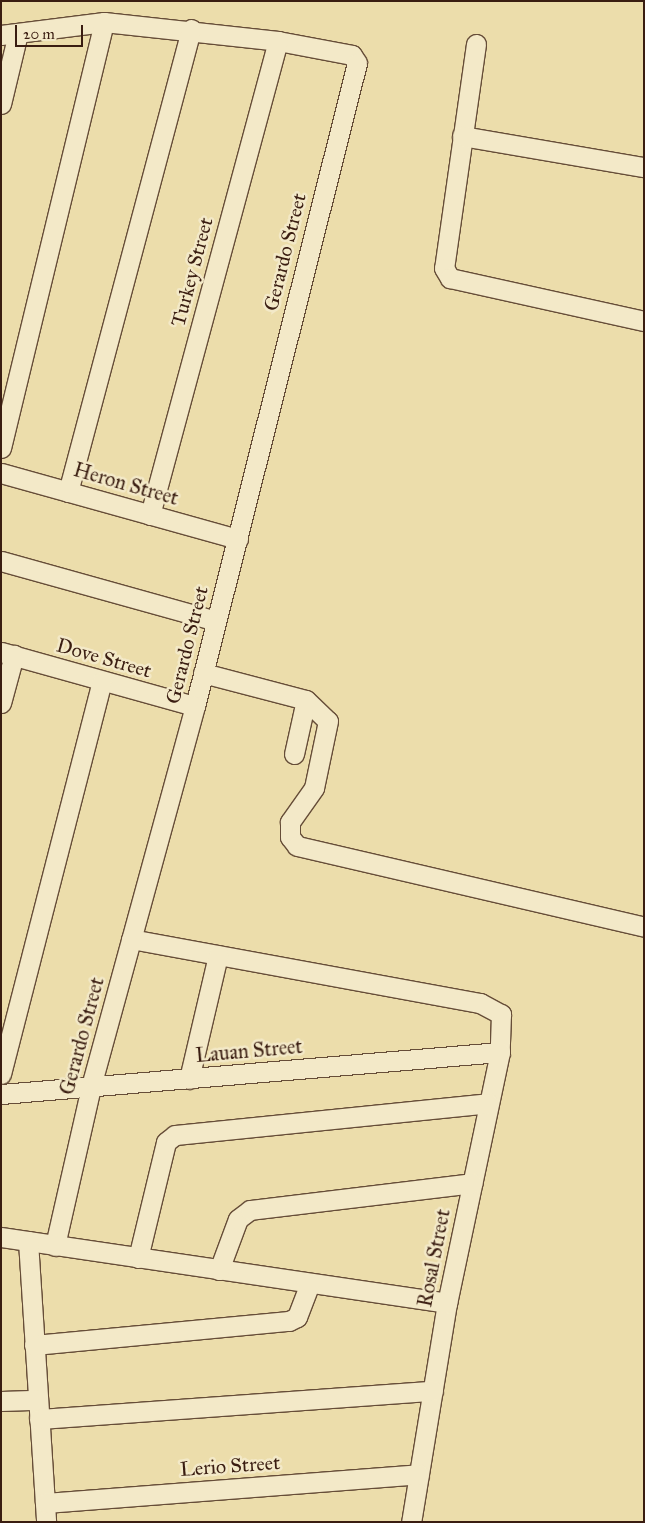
<!DOCTYPE html>
<html>
<head>
<meta charset="utf-8">
<style>
  body { margin:0 }
  #map { position:relative; width:645px; height:1523px; overflow:hidden; background:#ecddab; font-family:"IM FELL Great Primer",serif }
  div>[style] { position:absolute }
  [style*='--x'] { left:calc(var(--x)*1px); top:calc(var(--y)*1px); width:calc(var(--w)*1px); rotate:calc(var(--a)*1deg) }
  .roads { filter:drop-shadow(1px 0 #664d38) drop-shadow(-1px 0 #664d38) drop-shadow(0 1px #664d38) drop-shadow(0 -1px #664d38) }
  .minor>* { height:19px; margin:-9.5px; padding:0 9.5px; transform-origin:9.5px; border-radius:9.5px; background:#f3e9c8 }
  span { translate:-50% -50%; white-space:nowrap; text-align:center; line-height:1.15; -webkit-text-stroke:5px #f3e9c8; paint-order:stroke }
  .street-label { font-size:20px; color:#3a1d11 }
  .frame { position:absolute; inset:0; border:2px solid #3a1d11; pointer-events:none }
  .scale { position:absolute; left:15px; top:25px; width:68px; height:22px; box-sizing:border-box; border:2px solid #3a1d11; border-top:0; padding-left:6px; font-size:15px; line-height:18px; white-space:nowrap; color:#3a1d11; -webkit-text-stroke:4px #f3e9c8; paint-order:stroke }
</style>
</head>
<body>
<div id="map">
  <div class="roads">
    <div class="minor">
      <div style="--x:1;--y:35;--w:104;--a:-7.2"></div>
      <div style="--x:104;--y:22;--w:175;--a:6.2"></div>
      <div style="--x:278;--y:41;--w:75;--a:10.7"></div>
      <div style="--x:352;--y:55;--w:9;--a:58"></div>
      <div style="--x:357;--y:63;--w:663;--a:104.14"></div>
      <div style="--x:195;--y:706;--w:395;--a:105.3"></div>
      <div style="--x:91;--y:1087;--w:163;--a:102.8"></div>
      <div style="--x:476;--y:44;--w:226;--a:98.1"></div>
      <div style="--x:444;--y:268;--w:12;--a:59"></div>
      <div style="--x:450;--y:278;--w:199;--a:12.5"></div>
      <div style="--x:1;--y:104;--w:73;--a:-76.5"></div>
      <div style="--x:462;--y:136;--w:185;--a:9.7"></div>
      <div style="--x:1;--y:448;--w:438;--a:-76.4"></div>
      <div style="--x:1;--y:473;--w:246;--a:15.6"></div>
      <div style="--x:68;--y:492;--w:479;--a:-75.1"></div>
      <div style="--x:150;--y:515;--w:491;--a:-74.9"></div>
      <div style="--x:1;--y:561;--w:223;--a:15.6"></div>
      <div style="--x:1;--y:652;--w:201;--a:15.6"></div>
      <div style="--x:203;--y:673;--w:106;--a:14.7"></div>
      <div style="--x:306;--y:700;--w:30;--a:44"></div>
      <div style="--x:328;--y:721;--w:68;--a:101.8"></div>
      <div style="--x:314;--y:788;--w:42;--a:125.2"></div>
      <div style="--x:290;--y:822;--w:15;--a:90"></div>
      <div style="--x:290;--y:837;--w:11;--a:52"></div>
      <div style="--x:297;--y:846;--w:356;--a:13.1"></div>
      <div style="--x:1;--y:703;--w:50;--a:-74.8"></div>
      <div style="--x:294;--y:754;--w:55;--a:-77.5"></div>
      <div style="--x:131;--y:939;--w:355;--a:10.4"></div>
      <div style="--x:480;--y:1003;--w:24;--a:28"></div>
      <div style="--x:501;--y:1014;--w:38;--a:92"></div>
      <div style="--x:500;--y:1052;--w:257;--a:101.9"></div>
      <div style="--x:447;--y:1303;--w:222;--a:99.3"></div>
      <div style="--x:1;--y:1074;--w:405;--a:-75.6"></div>
      <div style="--x:189;--y:1079;--w:127;--a:-76.8"></div>
      <div style="--x:1;--y:1094;--w:501;--a:-4.81"></div>
      <div style="--x:1;--y:1237;--w:451;--a:8.4"></div>
      <div style="--x:28;--y:1241;--w:282;--a:86.3"></div>
      <div style="--x:138;--y:1258;--w:119;--a:-76.4"></div>
      <div style="--x:166;--y:1142;--w:11;--a:-38"></div>
      <div style="--x:175;--y:1135;--w:315;--a:-5.8"></div>
      <div style="--x:219;--y:1270;--w:54;--a:-69.6"></div>
      <div style="--x:238;--y:1219;--w:15;--a:-37"></div>
      <div style="--x:250;--y:1210;--w:224;--a:-6.9"></div>
      <div style="--x:34;--y:1345;--w:256;--a:-5.4"></div>
      <div style="--x:289;--y:1321;--w:9;--a:-27"></div>
      <div style="--x:297;--y:1317;--w:34;--a:-69"></div>
      <div style="--x:1;--y:1401;--w:37;--a:-2"></div>
      <div style="--x:39;--y:1419;--w:395;--a:-4.1"></div>
      <div style="--x:45;--y:1503;--w:375;--a:-4.4"></div>
    </div>
  </div>
  <div class="street-label">
    <span style="left:285px;top:252px;rotate:-76deg">Gerardo Street</span>
    <span style="left:192px;top:272px;rotate:-75deg">Turkey Street</span>
    <span style="left:126px;top:484px;rotate:16deg">Heron Street</span>
    <span style="left:187px;top:645px;rotate:-76deg">Gerardo Street</span>
    <span style="left:104px;top:658px;rotate:16deg">Dove Street</span>
    <span style="left:82px;top:1036px;rotate:-75deg">Gerardo Street</span>
    <span style="left:249px;top:1051px;rotate:-5deg">Lauan Street</span>
    <span style="left:434px;top:1258px;rotate:-79deg">Rosal Street</span>
    <span style="left:230px;top:1466px;rotate:-4deg">Lerio Street</span>
  </div>
  <div class="frame"></div>
  <div class="scale">20 m</div>
</div>
</body>
</html>
